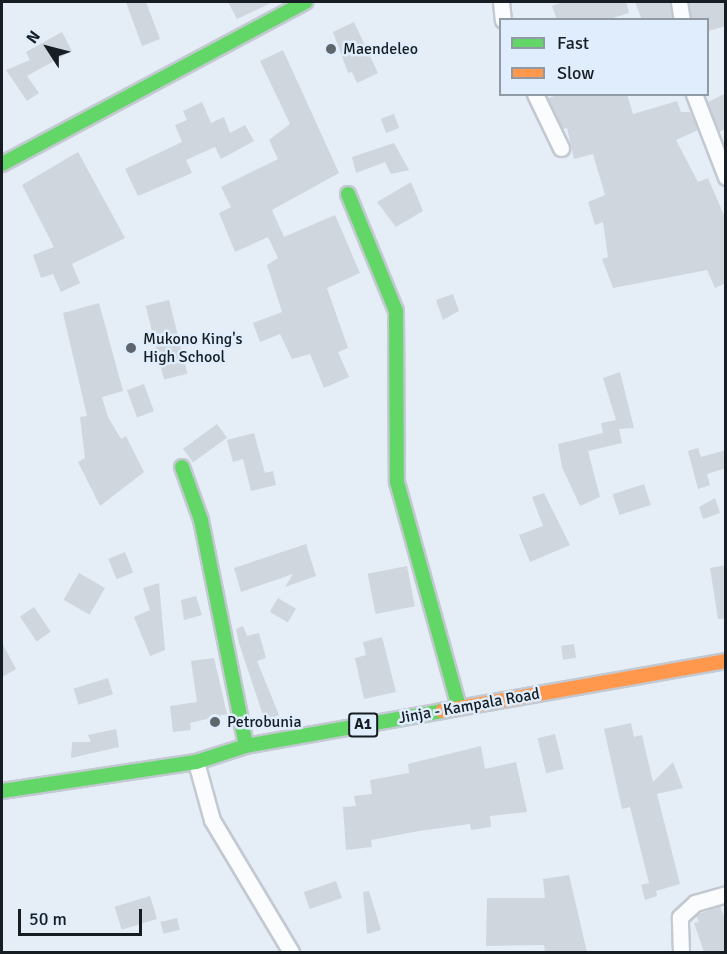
<!DOCTYPE html>
<html>
<head>
<meta charset="utf-8">
<style>
  body { margin:0 }
  #map { position:relative; width:727px; height:954px; overflow:hidden; background:#e5edf6; font-family:Signika,sans-serif }
  div>[style] { position:absolute }
  [style*='--x'] { left:calc(var(--x)*1px); top:calc(var(--y)*1px); width:calc(var(--w)*1px); rotate:calc(var(--a)*1deg) }
  .building>* { inset:0; background:#cfd6dd; transform-origin:0 0 }
  .roads { filter:drop-shadow(2px 0 #c3c9d1) drop-shadow(-2px 0 #c3c9d1) drop-shadow(0 2px #c3c9d1) drop-shadow(0 -2px #c3c9d1) }
  .street>* { height:15px; margin:-7.5px; padding:0 7.5px; transform-origin:7.5px; border-radius:7.5px; background:#fbfcfe }
  .fast>* { height:14px; margin:-7px; padding:0 7px; transform-origin:7px; border-radius:7px; background:#63d668 }
  .slow>* { height:14px; margin:-7px; padding:0 7px; transform-origin:7px; border-radius:7px; background:#ff974d }
  .dots>* { width:16px; height:16px; translate:-50% -50%; box-sizing:border-box; border:3px solid #dfedfc; border-radius:50% }
  span { translate:-50% -50%; white-space:nowrap; text-align:center; line-height:1.15; -webkit-text-stroke:5px #dfedfc; paint-order:stroke }
  .shield-label span { padding:2px 4px; background:#dfedfc; border:2px solid; border-radius:4px; -webkit-text-stroke-width:0 }
  .shield-label { font-size:15px; color:#161d23; font-weight:700 }
  .poi-label { font-size:16px; color:#161d23 }
  .left { translate:0 -50%; text-align:left }
  .street-label { font-size:16px; color:#161d23 }
  .frame { position:absolute; inset:0; border:3px solid #161d23; pointer-events:none }
  .legend { position:absolute; left:499px; top:18px; width:210px; height:78px; box-sizing:border-box; background:#dfedfc; border:2px solid #8f9aa5; margin:0; padding:8px 10px; list-style:none; font-size:18px; color:#161d23 }
  .legend li { display:flex; align-items:center; gap:12px; height:30px }
  .legend b { width:30px; border:2px solid #8f9aa5 }
  .north { position:absolute; left:18px; top:18px; width:60px; height:60px; -webkit-text-stroke:4px #dfedfc; paint-order:stroke; rotate:306deg; font-size:16px; font-weight:700; line-height:24px; text-align:center; color:#161d23 }
  .north::after { content:''; display:block; margin:auto; width:21px; height:27px; background:#161d23; clip-path:polygon(50% 0,100% 100%,50% 72%,0 100%) }
  .scale { position:absolute; left:18px; top:909px; width:124px; height:27px; box-sizing:border-box; border:3px solid #161d23; border-top:0; padding-left:8px; font-size:18px; line-height:21px; white-space:nowrap; color:#161d23; -webkit-text-stroke:4px #dfedfc; paint-order:stroke }
</style>
</head>
<body>
<div id="map">
  <div class="building">
    <div style="clip-path:polygon(126px 2px,146px 2px,160px 39px,142px 46px)"></div>
    <div style="clip-path:polygon(228px 2px,273px 2px,237px 19px)"></div>
    <div style="clip-path:polygon(563px 2px,626px 2px,629px 13px,606px 20px,557px 20px,552px 6px)"></div>
    <div style="clip-path:polygon(635px 2px,670px 2px,672px 20px,642px 20px)"></div>
    <div style="clip-path:polygon(689px 2px,726px 2px,726px 26px,708px 31px,708px 20px,692px 20px)"></div>
    <div style="clip-path:polygon(354px 22px,378px 73px,357px 83px,352px 72px,348px 73px,333px 32px)"></div>
    <div style="clip-path:polygon(62px 32px,72px 51px,27px 76px,39px 93px,27px 101px,6px 70px,30px 60px,26px 52px)"></div>
    <div style="clip-path:polygon(283px 50px,339px 173px,272px 210px,284px 237px,335px 215px,360px 273px,327px 288px,348px 348px,338px 352px,349px 377px,324px 388px,310px 354px,292px 359px,280px 334px,260px 342px,253px 323px,282px 312px,267px 265px,278px 258px,268px 237px,235px 252px,219px 213px,231px 207px,221px 187px,278px 159px,269px 140px,290px 124px,260px 61px)"></div>
    <div style="clip-path:polygon(726px 93px,726px 129px,719px 132px,708px 102px)"></div>
    <div style="clip-path:polygon(561px 94px,627px 94px,633px 114px,677px 101px,681px 112px,690px 112px,698px 130px,676px 140px,698px 182px,708px 178px,726px 220px,726px 283px,715px 288px,707px 270px,613px 288px,602px 259px,608px 257px,603px 222px,595px 225px,588px 202px,605px 195px,593px 154px,574px 159px,567px 128px,563px 129px,548px 98px)"></div>
    <div style="clip-path:polygon(202px 102px,211px 123px,224px 117px,230px 133px,245px 125px,254px 141px,221px 159px,215px 147px,186px 160px,192px 173px,138px 196px,125px 169px,182px 142px,175px 125px,187px 120px,183px 111px)"></div>
    <div style="left:394px;top:114px;width:15px;height:14px;rotate:70deg"></div>
    <div style="clip-path:polygon(394px 143px,409px 170px,391px 174px,385px 162px,356px 173px,352px 157px)"></div>
    <div style="clip-path:polygon(78px 152px,125px 238px,72px 264px,80px 283px,61px 292px,53px 274px,41px 278px,33px 255px,54px 247px,22px 185px)"></div>
    <div style="clip-path:polygon(411px 182px,423px 211px,396px 227px,377px 202px)"></div>
    <div style="clip-path:polygon(453px 294px,459px 311px,443px 320px,436px 300px)"></div>
    <div style="left:169px;top:300px;width:76px;height:24px;rotate:76deg"></div>
    <div style="clip-path:polygon(99px 303px,123px 391px,102px 397px,108px 417px,121px 439px,126px 436px,144px 472px,100px 506px,78px 462px,85px 458px,80px 417px,87px 416px,63px 313px)"></div>
    <div style="clip-path:polygon(620px 372px,634px 428px,619px 429px,622px 443px,588px 451px,600px 497px,580px 506px,562px 467px,558px 444px,603px 433px,601px 423px,616px 420px,603px 378px)"></div>
    <div style="left:144px;top:384px;width:29px;height:18px;rotate:70deg"></div>
    <div style="left:217px;top:424px;width:17px;height:42px;rotate:54deg"></div>
    <div style="clip-path:polygon(254px 433px,265px 473px,273px 471px,276px 485px,251px 491px,243px 459px,233px 462px,227px 440px)"></div>
    <div style="clip-path:polygon(698px 448px,701px 457px,726px 450px,726px 468px,707px 474px,710px 485px,698px 489px,688px 451px)"></div>
    <div style="left:644px;top:484px;width:22px;height:33px;rotate:72deg"></div>
    <div style="clip-path:polygon(544px 493px,570px 545px,530px 562px,519px 535px,543px 526px,532px 497px)"></div>
    <div style="clip-path:polygon(715px 498px,720px 513px,703px 519px,699px 507px)"></div>
    <div style="clip-path:polygon(306px 544px,316px 576px,285px 587px,293px 574px,241px 592px,234px 568px)"></div>
    <div style="left:125px;top:552px;width:22px;height:18px;rotate:68deg"></div>
    <div style="clip-path:polygon(726px 565px,726px 619px,718px 619px,710px 568px)"></div>
    <div style="left:407px;top:566px;width:41px;height:40px;rotate:79deg"></div>
    <div style="left:79px;top:573px;width:30px;height:31px;rotate:30deg"></div>
    <div style="clip-path:polygon(159px 583px,165px 650px,150px 656px,134px 617px,150px 610px,143px 588px)"></div>
    <div style="clip-path:polygon(196px 596px,202px 615px,184px 620px,181px 600px)"></div>
    <div style="left:278px;top:598px;width:21px;height:16px;rotate:31deg"></div>
    <div style="left:34px;top:607px;width:30px;height:17px;rotate:56deg"></div>
    <div style="clip-path:polygon(243px 626px,247px 636px,259px 633px,266px 658px,257px 661px,279px 715px,265px 721px,239px 643px,236px 629px)"></div>
    <div style="clip-path:polygon(382px 637px,396px 692px,364px 699px,355px 658px,366px 655px,363px 642px)"></div>
    <div style="clip-path:polygon(2px 643px,16px 669px,2px 677px)"></div>
    <div style="left:574px;top:644px;width:14px;height:13px;rotate:82deg"></div>
    <div style="clip-path:polygon(214px 658px,227px 714px,190px 723px,191px 730px,173px 732px,170px 706px,197px 702px,191px 661px)"></div>
    <div style="left:108px;top:678px;width:17px;height:36px;rotate:73deg"></div>
    <div style="clip-path:polygon(631px 723px,634px 737px,642px 735px,653px 782px,673px 762px,683px 788px,657px 794px,680px 884px,656px 891px,657px 896px,645px 900px,641px 885px,649px 883px,630px 807px,622px 809px,604px 729px)"></div>
    <div style="clip-path:polygon(116px 729px,119px 747px,71px 758px,72px 742px,91px 742px,88px 735px)"></div>
    <div style="left:555px;top:734px;width:36px;height:18px;rotate:76deg"></div>
    <div style="clip-path:polygon(481px 746px,485px 769px,516px 762px,527px 812px,490px 816px,491px 827px,471px 830px,470px 824px,419px 831px,371px 840px,372px 847px,346px 850px,343px 807px,356px 806px,354px 796px,372px 794px,370px 780px,409px 773px,408px 764px)"></div>
    <div style="clip-path:polygon(569px 875px,587px 952px,545px 952px,544px 945px,486px 946px,487px 898px,545px 898px,543px 879px)"></div>
    <div style="left:336px;top:881px;width:18px;height:34px;rotate:71deg"></div>
    <div style="clip-path:polygon(369px 891px,381px 930px,367px 934px,363px 892px)"></div>
    <div style="left:150px;top:896px;width:24px;height:37px;rotate:73deg"></div>
    <div style="clip-path:polygon(720px 906px,726px 922px,726px 952px,704px 952px,694px 923px,699px 922px,696px 915px)"></div>
    <div style="left:177px;top:918px;width:12px;height:17px;rotate:76deg"></div>
  </div>
  <div class="roads">
    <div class="street">
      <div style="--x:501;--y:2;--w:18;--a:84"></div>
      <div style="--x:679;--y:2;--w:18;--a:81"></div>
      <div style="--x:535;--y:94;--w:60;--a:64.3"></div>
      <div style="--x:694;--y:94;--w:89;--a:68.9"></div>
      <div style="--x:196;--y:762;--w:60;--a:74.6"></div>
      <div style="--x:212;--y:820;--w:154;--a:59.1"></div>
      <div style="--x:681;--y:952;--w:35;--a:-92"></div>
      <div style="--x:680;--y:917;--w:21;--a:-43"></div>
      <div style="--x:695;--y:903;--w:32;--a:-16"></div>
    </div>
    <div class="fast">
      <div style="--x:2;--y:164;--w:344;--a:-28.1"></div>
      <div style="--x:348;--y:194;--w:126;--a:67.7"></div>
      <div style="--x:396;--y:311;--w:171;--a:89.7"></div>
      <div style="--x:397;--y:482;--w:233;--a:74.6"></div>
      <div style="--x:182;--y:467;--w:56;--a:70.3"></div>
      <div style="--x:201;--y:520;--w:230;--a:78.7"></div>
      <div style="--x:2;--y:791;--w:196;--a:-8.5"></div>
      <div style="--x:196;--y:762;--w:52;--a:-17.7"></div>
      <div style="--x:246;--y:746;--w:199;--a:-10.1"></div>
    </div>
    <div class="slow">
      <div style="--x:442;--y:711;--w:288;--a:-10"></div>
    </div>
  </div>
  <div class="dots">
    <div style="left:331px;top:49px;background:#5e666d"></div>
    <div style="left:131px;top:348px;background:#5e666d"></div>
    <div style="left:215px;top:722px;background:#5e666d"></div>
  </div>
  <div class="shield-label">
    <span style="left:363px;top:725px">A1</span>
  </div>
  <div class="poi-label">
    <span class="left" style="left:343px;top:49px">Maendeleo</span>
    <span class="left" style="left:143px;top:348px">Mukono King's<br>High School</span>
    <span class="left" style="left:227px;top:722px">Petrobunia</span>
  </div>
  <div class="street-label">
    <span style="left:469px;top:706px;rotate:-10deg">Jinja - Kampala Road</span>
  </div>
  <div class="frame"></div>
  <ul class="legend">
  <li><b style="height:8px;background:#63d668"></b>Fast</li>
  <li><b style="height:8px;background:#ff974d"></b>Slow</li>
  </ul>
  <div class="north">N</div>
  <div class="scale">50 m</div>
</div>
</body>
</html>
